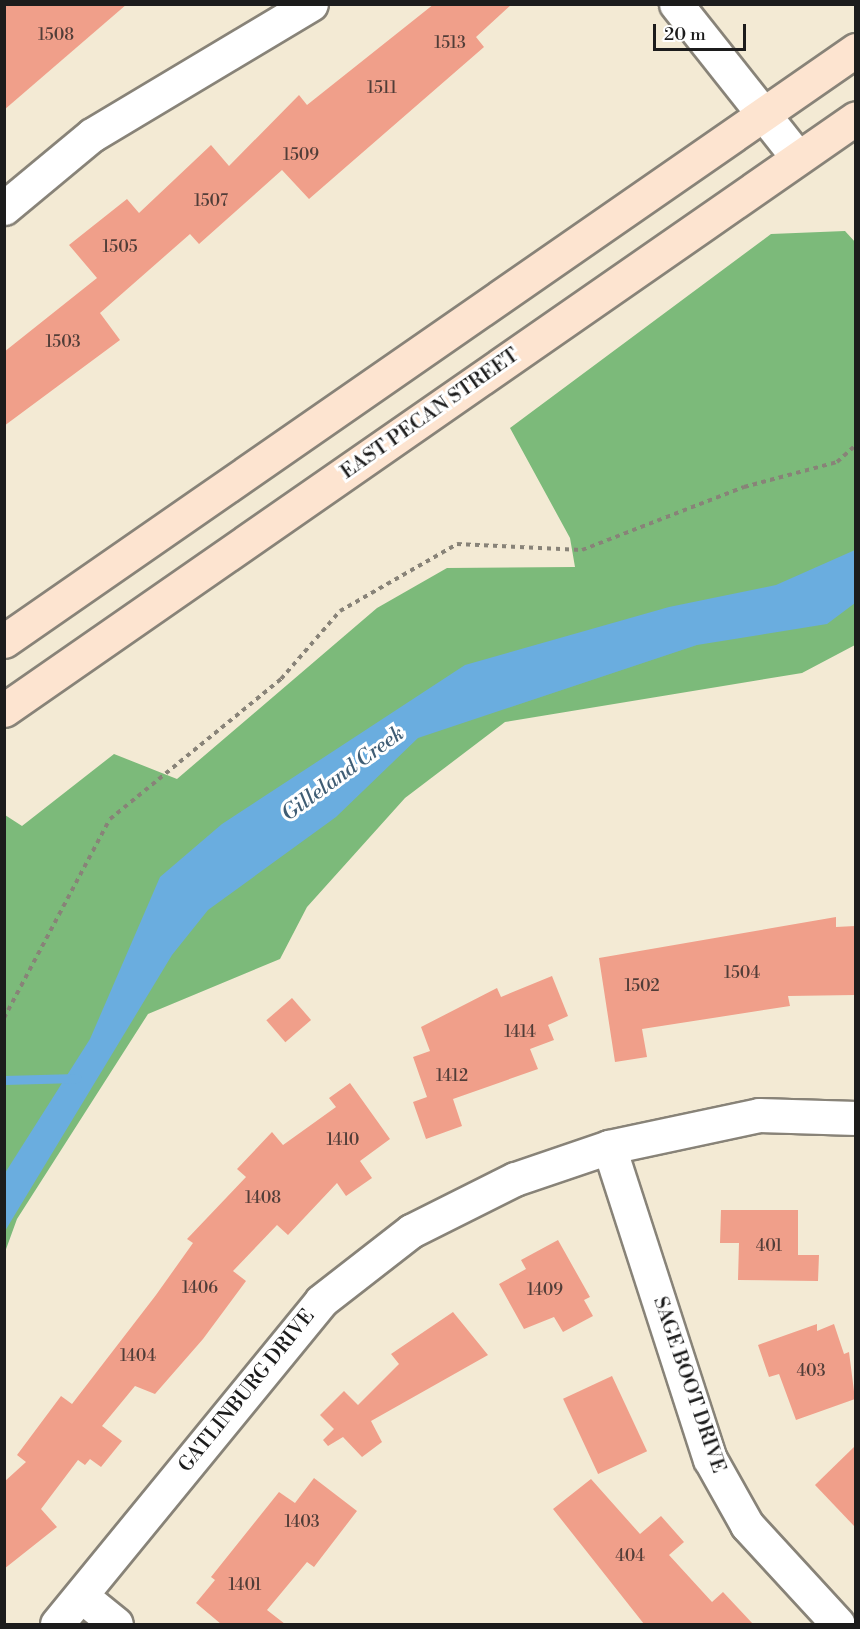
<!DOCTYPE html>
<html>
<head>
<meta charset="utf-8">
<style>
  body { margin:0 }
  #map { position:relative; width:860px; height:1629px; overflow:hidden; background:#f3ead4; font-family:"Libre Bodoni",serif }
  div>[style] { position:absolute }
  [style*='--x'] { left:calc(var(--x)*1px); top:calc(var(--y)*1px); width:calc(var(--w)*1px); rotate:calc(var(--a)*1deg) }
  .forest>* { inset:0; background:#7cba7a }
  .water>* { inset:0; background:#6aaddf }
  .stream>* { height:9px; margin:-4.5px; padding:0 4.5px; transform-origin:4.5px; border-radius:4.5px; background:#6aaddf }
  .building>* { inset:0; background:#f09f8a; transform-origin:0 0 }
  .path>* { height:4px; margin-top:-2px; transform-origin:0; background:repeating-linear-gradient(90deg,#888378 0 4.5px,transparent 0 9px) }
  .roads { filter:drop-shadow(2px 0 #888378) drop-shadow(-2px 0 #888378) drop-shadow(0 2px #888378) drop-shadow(0 -2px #888378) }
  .minor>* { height:33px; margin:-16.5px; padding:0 16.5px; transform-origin:16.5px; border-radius:16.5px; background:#fff }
  .secondary>* { height:33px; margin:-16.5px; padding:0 16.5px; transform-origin:16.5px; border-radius:16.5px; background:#fde4d0 }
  span { translate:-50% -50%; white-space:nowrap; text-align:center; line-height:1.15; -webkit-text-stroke:6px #fff; paint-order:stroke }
  .number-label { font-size:16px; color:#513d38 }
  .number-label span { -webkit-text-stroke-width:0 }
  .street-label { font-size:20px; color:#1c1c1c }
  .water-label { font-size:21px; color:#3f5d74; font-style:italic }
  .frame { position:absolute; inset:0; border:6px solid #1c1c1c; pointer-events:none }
  .scale { position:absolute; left:653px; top:24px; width:93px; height:27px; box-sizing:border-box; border:3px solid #1c1c1c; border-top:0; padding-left:8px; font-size:18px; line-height:21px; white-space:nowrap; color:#1c1c1c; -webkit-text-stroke:4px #fff; paint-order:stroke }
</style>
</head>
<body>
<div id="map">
  <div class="forest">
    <div style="clip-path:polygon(845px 231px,856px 243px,855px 645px,802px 673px,505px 722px,405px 798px,307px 907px,280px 959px,148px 1014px,17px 1219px,5px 1252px,5px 815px,22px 826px,114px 754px,177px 779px,377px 608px,447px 568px,575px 567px,570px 538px,510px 428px,771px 234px)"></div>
  </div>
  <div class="water">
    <div style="clip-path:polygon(855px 550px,855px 603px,827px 624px,697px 645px,418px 738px,336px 817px,208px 910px,172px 955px,5px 1231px,5px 1173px,90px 1039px,160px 877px,222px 824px,465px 665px,669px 607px,776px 585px)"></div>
  </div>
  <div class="stream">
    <div style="--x:4;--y:1080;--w:73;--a:-1.6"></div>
  </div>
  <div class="building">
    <div style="clip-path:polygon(4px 4px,127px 4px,4px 110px)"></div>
    <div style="clip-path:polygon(434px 4px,512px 4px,476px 37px,484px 47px,309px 199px,282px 170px,199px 244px,190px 234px,100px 313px,120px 340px,4px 426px,4px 352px,97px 278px,69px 245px,127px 199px,139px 213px,211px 145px,229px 166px,299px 95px,307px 105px)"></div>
    <div style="clip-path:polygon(836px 917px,836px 927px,855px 926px,855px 995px,788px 996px,790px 1006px,642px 1029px,647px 1057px,615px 1062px,599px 958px)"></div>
    <div style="clip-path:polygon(552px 976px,568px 1016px,548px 1025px,554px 1040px,530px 1049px,538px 1069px,453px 1099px,462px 1126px,426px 1139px,413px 1102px,427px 1097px,413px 1057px,430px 1051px,421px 1027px,497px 988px,501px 997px)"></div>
    <div style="left:292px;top:998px;width:29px;height:34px;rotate:49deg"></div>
    <div style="clip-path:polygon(350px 1083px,390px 1139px,360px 1161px,372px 1178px,346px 1196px,337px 1183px,288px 1235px,277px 1225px,233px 1271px,246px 1281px,203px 1339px,155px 1394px,135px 1386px,102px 1426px,122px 1441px,101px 1467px,90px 1459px,85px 1465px,78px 1460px,41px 1509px,57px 1527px,4px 1569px,4px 1482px,26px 1462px,17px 1455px,61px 1396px,72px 1404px,156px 1295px,193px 1243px,187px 1239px,246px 1177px,237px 1169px,272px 1132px,283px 1145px,336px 1107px,329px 1098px)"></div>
    <div style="clip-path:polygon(721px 1210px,798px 1210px,798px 1255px,819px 1255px,818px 1281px,738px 1280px,739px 1243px,720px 1243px)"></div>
    <div style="clip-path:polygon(558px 1240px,590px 1297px,584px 1300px,593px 1316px,563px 1332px,554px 1317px,524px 1329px,499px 1284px,526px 1269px,521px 1260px)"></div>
    <div style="clip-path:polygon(453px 1312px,488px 1355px,371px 1421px,382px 1442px,362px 1457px,343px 1437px,328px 1446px,323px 1440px,334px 1429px,320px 1415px,344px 1391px,358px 1405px,399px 1364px,391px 1354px)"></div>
    <div style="clip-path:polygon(817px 1324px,817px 1331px,834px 1324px,844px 1354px,849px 1352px,855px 1399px,796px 1420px,779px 1374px,769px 1377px,758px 1345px)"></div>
    <div style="left:612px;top:1376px;width:83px;height:54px;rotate:65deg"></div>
    <div style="clip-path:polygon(855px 1446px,855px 1527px,815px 1485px)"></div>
    <div style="clip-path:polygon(314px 1478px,357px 1511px,314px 1567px,307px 1562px,267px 1610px,285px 1624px,221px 1624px,196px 1603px,215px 1580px,211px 1577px,279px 1492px,295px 1503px)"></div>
    <div style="clip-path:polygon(591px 1479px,640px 1534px,661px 1516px,684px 1542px,669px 1555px,712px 1602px,723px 1592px,753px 1624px,644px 1624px,553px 1509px)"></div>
  </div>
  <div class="path">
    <div style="--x:4;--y:1018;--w:225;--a:-62"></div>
    <div style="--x:110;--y:819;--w:221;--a:-39.3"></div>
    <div style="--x:281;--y:679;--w:90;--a:-49.1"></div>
    <div style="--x:340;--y:611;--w:135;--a:-29.8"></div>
    <div style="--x:457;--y:544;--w:125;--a:2.7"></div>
    <div style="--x:582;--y:550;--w:174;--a:-21.3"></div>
    <div style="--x:744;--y:487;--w:96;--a:-15"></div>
    <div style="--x:837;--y:462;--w:25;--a:-42"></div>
  </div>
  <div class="roads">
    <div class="minor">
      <div style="--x:676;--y:4;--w:196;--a:51.6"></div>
      <div style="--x:4;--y:208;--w:114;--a:-39.7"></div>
      <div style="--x:92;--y:135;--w:255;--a:-30.9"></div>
      <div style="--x:609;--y:1147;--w:328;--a:72.1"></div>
      <div style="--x:710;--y:1459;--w:76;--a:60.7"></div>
      <div style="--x:747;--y:1525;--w:134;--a:47.4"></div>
      <div style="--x:84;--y:1598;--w:41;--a:39.1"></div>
      <div style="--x:57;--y:1624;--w:417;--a:-50.7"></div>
      <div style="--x:321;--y:1301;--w:114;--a:-37.9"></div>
      <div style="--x:411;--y:1231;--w:116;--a:-26.6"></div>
      <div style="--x:515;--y:1179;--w:99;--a:-18.8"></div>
      <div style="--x:609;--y:1147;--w:153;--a:-12"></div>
      <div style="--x:759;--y:1115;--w:97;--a:1.8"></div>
    </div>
    <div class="secondary">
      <div style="--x:4;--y:641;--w:1037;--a:-34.75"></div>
      <div style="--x:4;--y:710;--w:1037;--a:-34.79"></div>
    </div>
  </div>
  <div class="number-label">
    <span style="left:56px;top:35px">1508</span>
    <span style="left:450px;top:43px">1513</span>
    <span style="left:382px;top:88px">1511</span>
    <span style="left:301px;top:155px">1509</span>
    <span style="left:211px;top:201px">1507</span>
    <span style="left:120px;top:247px">1505</span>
    <span style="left:63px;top:342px">1503</span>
    <span style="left:742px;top:973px">1504</span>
    <span style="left:642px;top:986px">1502</span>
    <span style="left:520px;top:1032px">1414</span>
    <span style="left:452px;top:1076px">1412</span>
    <span style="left:343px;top:1140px">1410</span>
    <span style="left:263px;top:1198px">1408</span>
    <span style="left:769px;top:1246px">401</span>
    <span style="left:200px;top:1288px">1406</span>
    <span style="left:545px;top:1290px">1409</span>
    <span style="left:138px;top:1356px">1404</span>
    <span style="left:811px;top:1371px">403</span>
    <span style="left:302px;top:1522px">1403</span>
    <span style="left:630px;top:1556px">404</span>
    <span style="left:245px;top:1585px">1401</span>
  </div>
  <div class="street-label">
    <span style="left:430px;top:414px;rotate:-35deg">EAST PECAN STREET</span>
    <span style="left:689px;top:1385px;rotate:71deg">SAGE BOOT DRIVE</span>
    <span style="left:247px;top:1391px;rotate:-51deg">GATLINBURG DRIVE</span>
  </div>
  <div class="water-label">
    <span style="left:343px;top:774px;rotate:-36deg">Gilleland Creek</span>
  </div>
  <div class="frame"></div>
  <div class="scale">20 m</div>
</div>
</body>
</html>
